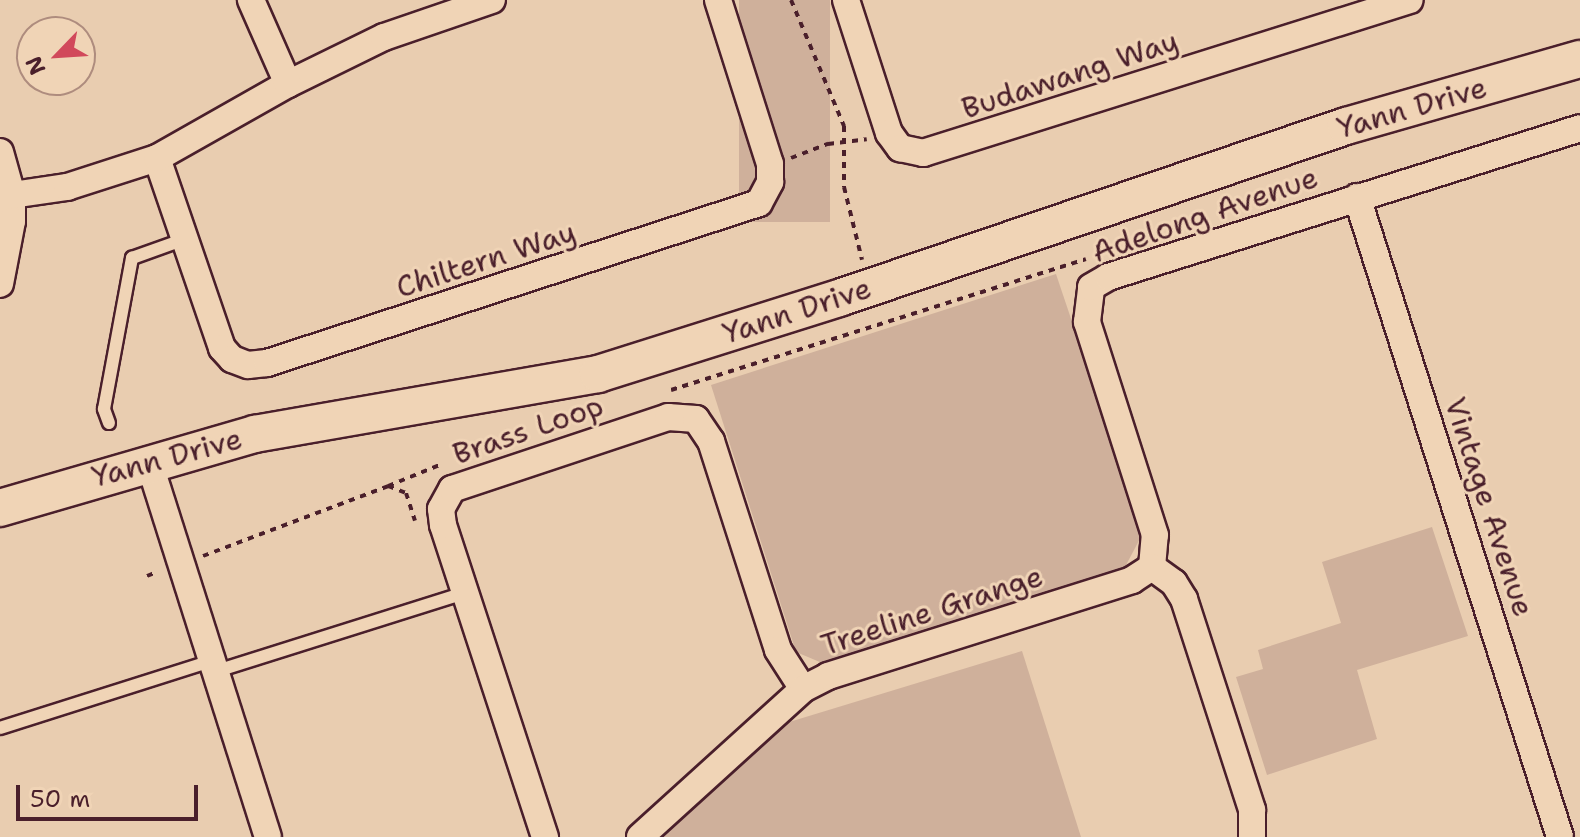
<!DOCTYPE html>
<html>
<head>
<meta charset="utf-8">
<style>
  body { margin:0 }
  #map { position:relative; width:1580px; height:837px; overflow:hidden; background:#e9cdb0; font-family:"Shantell Sans",sans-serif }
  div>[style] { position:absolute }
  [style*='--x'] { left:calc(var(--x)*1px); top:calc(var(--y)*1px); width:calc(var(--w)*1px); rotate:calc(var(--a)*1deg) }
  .green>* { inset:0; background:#cfb09b; transform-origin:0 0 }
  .path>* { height:4px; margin-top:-2px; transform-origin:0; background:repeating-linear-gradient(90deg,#4a1f2b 0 6px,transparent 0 12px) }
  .roads { filter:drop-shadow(2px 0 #4a1f2b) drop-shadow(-2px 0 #4a1f2b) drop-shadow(0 2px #4a1f2b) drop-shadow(0 -2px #4a1f2b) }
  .lane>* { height:12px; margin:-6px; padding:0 6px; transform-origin:6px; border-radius:6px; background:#f0d4b6 }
  .street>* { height:26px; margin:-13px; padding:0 13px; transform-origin:13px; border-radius:13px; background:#f0d4b6 }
  .secondary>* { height:36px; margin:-18px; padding:0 18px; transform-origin:18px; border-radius:18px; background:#f0d4b6 }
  span { translate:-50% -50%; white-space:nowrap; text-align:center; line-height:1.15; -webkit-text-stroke:6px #f0d4b6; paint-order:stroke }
  .street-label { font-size:30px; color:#4a1f2b }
  .north { position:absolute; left:16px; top:16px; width:80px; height:80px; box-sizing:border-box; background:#f0d4b6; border:2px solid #ae8c7e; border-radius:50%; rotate:245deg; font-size:22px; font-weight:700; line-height:32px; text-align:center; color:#4a1f2b }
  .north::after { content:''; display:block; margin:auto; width:28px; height:36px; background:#d1495b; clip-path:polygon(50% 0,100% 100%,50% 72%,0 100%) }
  .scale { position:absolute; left:16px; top:785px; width:182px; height:36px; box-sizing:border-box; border:4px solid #4a1f2b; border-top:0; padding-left:10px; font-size:24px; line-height:28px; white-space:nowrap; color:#4a1f2b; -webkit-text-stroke:6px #f0d4b6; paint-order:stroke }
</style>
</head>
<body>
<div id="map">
  <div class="green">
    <div style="left:739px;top:0;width:91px;height:222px"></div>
    <div style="clip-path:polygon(1056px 274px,1143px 533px,1125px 567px,827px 665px,796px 652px,711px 385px)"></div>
    <div style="clip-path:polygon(1432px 527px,1468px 636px,1357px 670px,1377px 739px,1267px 775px,1236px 677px,1263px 669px,1258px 650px,1341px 623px,1322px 562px)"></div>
    <div style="clip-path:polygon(1022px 651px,1081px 837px,663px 837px,786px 723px)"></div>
  </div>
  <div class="path">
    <div style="--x:791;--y:0;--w:137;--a:67.2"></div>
    <div style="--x:844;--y:126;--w:61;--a:90"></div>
    <div style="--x:844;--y:187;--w:75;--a:76.1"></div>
    <div style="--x:791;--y:158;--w:40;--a:-21"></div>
    <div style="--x:828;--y:144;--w:39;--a:-7"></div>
    <div style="--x:671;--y:390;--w:435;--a:-17.5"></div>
    <div style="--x:388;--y:486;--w:58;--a:-22.2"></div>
    <div style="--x:203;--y:556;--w:198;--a:-20.7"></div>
    <div style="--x:388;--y:486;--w:19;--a:21"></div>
    <div style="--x:406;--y:493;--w:29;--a:72"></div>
    <div style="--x:147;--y:576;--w:11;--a:-22"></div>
  </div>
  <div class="roads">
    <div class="lane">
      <div style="--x:109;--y:423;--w:15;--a:-110"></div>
      <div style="--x:104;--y:409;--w:154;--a:-79.5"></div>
      <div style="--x:132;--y:258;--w:56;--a:-19.7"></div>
      <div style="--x:217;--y:671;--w:260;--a:-17.5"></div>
      <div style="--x:0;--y:728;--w:225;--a:-17.6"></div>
    </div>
    <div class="street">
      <div style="--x:846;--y:0;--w:140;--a:72.1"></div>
      <div style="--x:889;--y:133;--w:19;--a:54"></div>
      <div style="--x:900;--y:148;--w:24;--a:12"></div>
      <div style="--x:923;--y:153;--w:510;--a:-17.44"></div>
      <div style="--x:288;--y:84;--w:107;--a:-26.1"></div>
      <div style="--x:384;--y:37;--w:114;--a:-18.9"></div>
      <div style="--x:0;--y:152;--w:45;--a:74.4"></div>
      <div style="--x:12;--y:195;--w:26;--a:90"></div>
      <div style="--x:12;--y:221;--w:64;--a:100.8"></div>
      <div style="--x:157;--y:158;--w:201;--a:71.1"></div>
      <div style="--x:222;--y:348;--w:15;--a:48"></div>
      <div style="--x:232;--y:359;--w:17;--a:21"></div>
      <div style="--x:248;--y:365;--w:19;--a:-6"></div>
      <div style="--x:267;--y:363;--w:517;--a:-18.01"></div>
      <div style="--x:759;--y:203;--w:24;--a:-62"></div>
      <div style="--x:770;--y:182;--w:18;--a:-90"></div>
      <div style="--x:770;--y:164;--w:172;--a:-107.6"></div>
      <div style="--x:12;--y:195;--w:56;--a:-8.3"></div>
      <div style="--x:67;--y:187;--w:95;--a:-17.9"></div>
      <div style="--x:157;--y:158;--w:150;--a:-29.5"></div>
      <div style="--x:288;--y:84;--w:92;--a:-113.8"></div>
      <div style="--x:1357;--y:197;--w:671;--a:72.4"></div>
      <div style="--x:149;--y:462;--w:393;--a:72.4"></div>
      <div style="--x:1152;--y:567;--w:32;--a:-85"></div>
      <div style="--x:1155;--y:535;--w:224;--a:-107.7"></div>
      <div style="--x:1087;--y:322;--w:35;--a:-83"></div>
      <div style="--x:1091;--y:287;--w:20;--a:-30"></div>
      <div style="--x:1108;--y:277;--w:495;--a:-17.5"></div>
      <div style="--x:1152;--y:567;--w:27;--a:36"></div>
      <div style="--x:1174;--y:583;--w:19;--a:58"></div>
      <div style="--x:1184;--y:599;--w:222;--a:72.1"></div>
      <div style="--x:1252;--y:810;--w:27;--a:90"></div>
      <div style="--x:545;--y:837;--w:328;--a:-108.1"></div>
      <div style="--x:443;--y:525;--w:16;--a:-97"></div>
      <div style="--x:441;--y:509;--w:23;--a:-61"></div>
      <div style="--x:452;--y:489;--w:228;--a:-18.4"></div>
      <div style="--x:668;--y:417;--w:28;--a:4"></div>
      <div style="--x:696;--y:419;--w:27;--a:56"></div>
      <div style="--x:711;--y:441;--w:219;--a:72.2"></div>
      <div style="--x:778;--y:650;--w:46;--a:57.3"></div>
      <div style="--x:640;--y:837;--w:220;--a:-42.2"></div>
      <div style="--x:803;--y:689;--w:28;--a:-27"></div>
      <div style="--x:828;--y:676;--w:319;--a:-17.5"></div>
      <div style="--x:1132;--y:580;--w:24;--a:-33"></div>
    </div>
    <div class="secondary">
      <div style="--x:0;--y:508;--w:266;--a:-16.2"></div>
      <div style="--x:255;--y:434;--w:348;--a:-9.9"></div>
      <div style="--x:598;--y:374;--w:253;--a:-17.5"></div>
      <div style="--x:839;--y:298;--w:535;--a:-18.74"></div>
      <div style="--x:1346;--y:126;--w:243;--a:-16"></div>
    </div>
  </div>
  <div class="street-label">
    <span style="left:1070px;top:75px;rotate:-18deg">Budawang Way</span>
    <span style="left:1412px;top:108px;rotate:-16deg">Yann Drive</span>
    <span style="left:1205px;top:215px;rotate:-19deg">Adelong Avenue</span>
    <span style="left:486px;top:260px;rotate:-18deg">Chiltern Way</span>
    <span style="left:797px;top:311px;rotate:-18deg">Yann Drive</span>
    <span style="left:528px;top:430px;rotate:-19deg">Brass Loop</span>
    <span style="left:167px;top:458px;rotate:-15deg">Yann Drive</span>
    <span style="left:1489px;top:507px;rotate:72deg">Vintage Avenue</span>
    <span style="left:932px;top:611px;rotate:-18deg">Treeline Grange</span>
  </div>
  <div class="north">N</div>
  <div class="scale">50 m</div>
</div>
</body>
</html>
